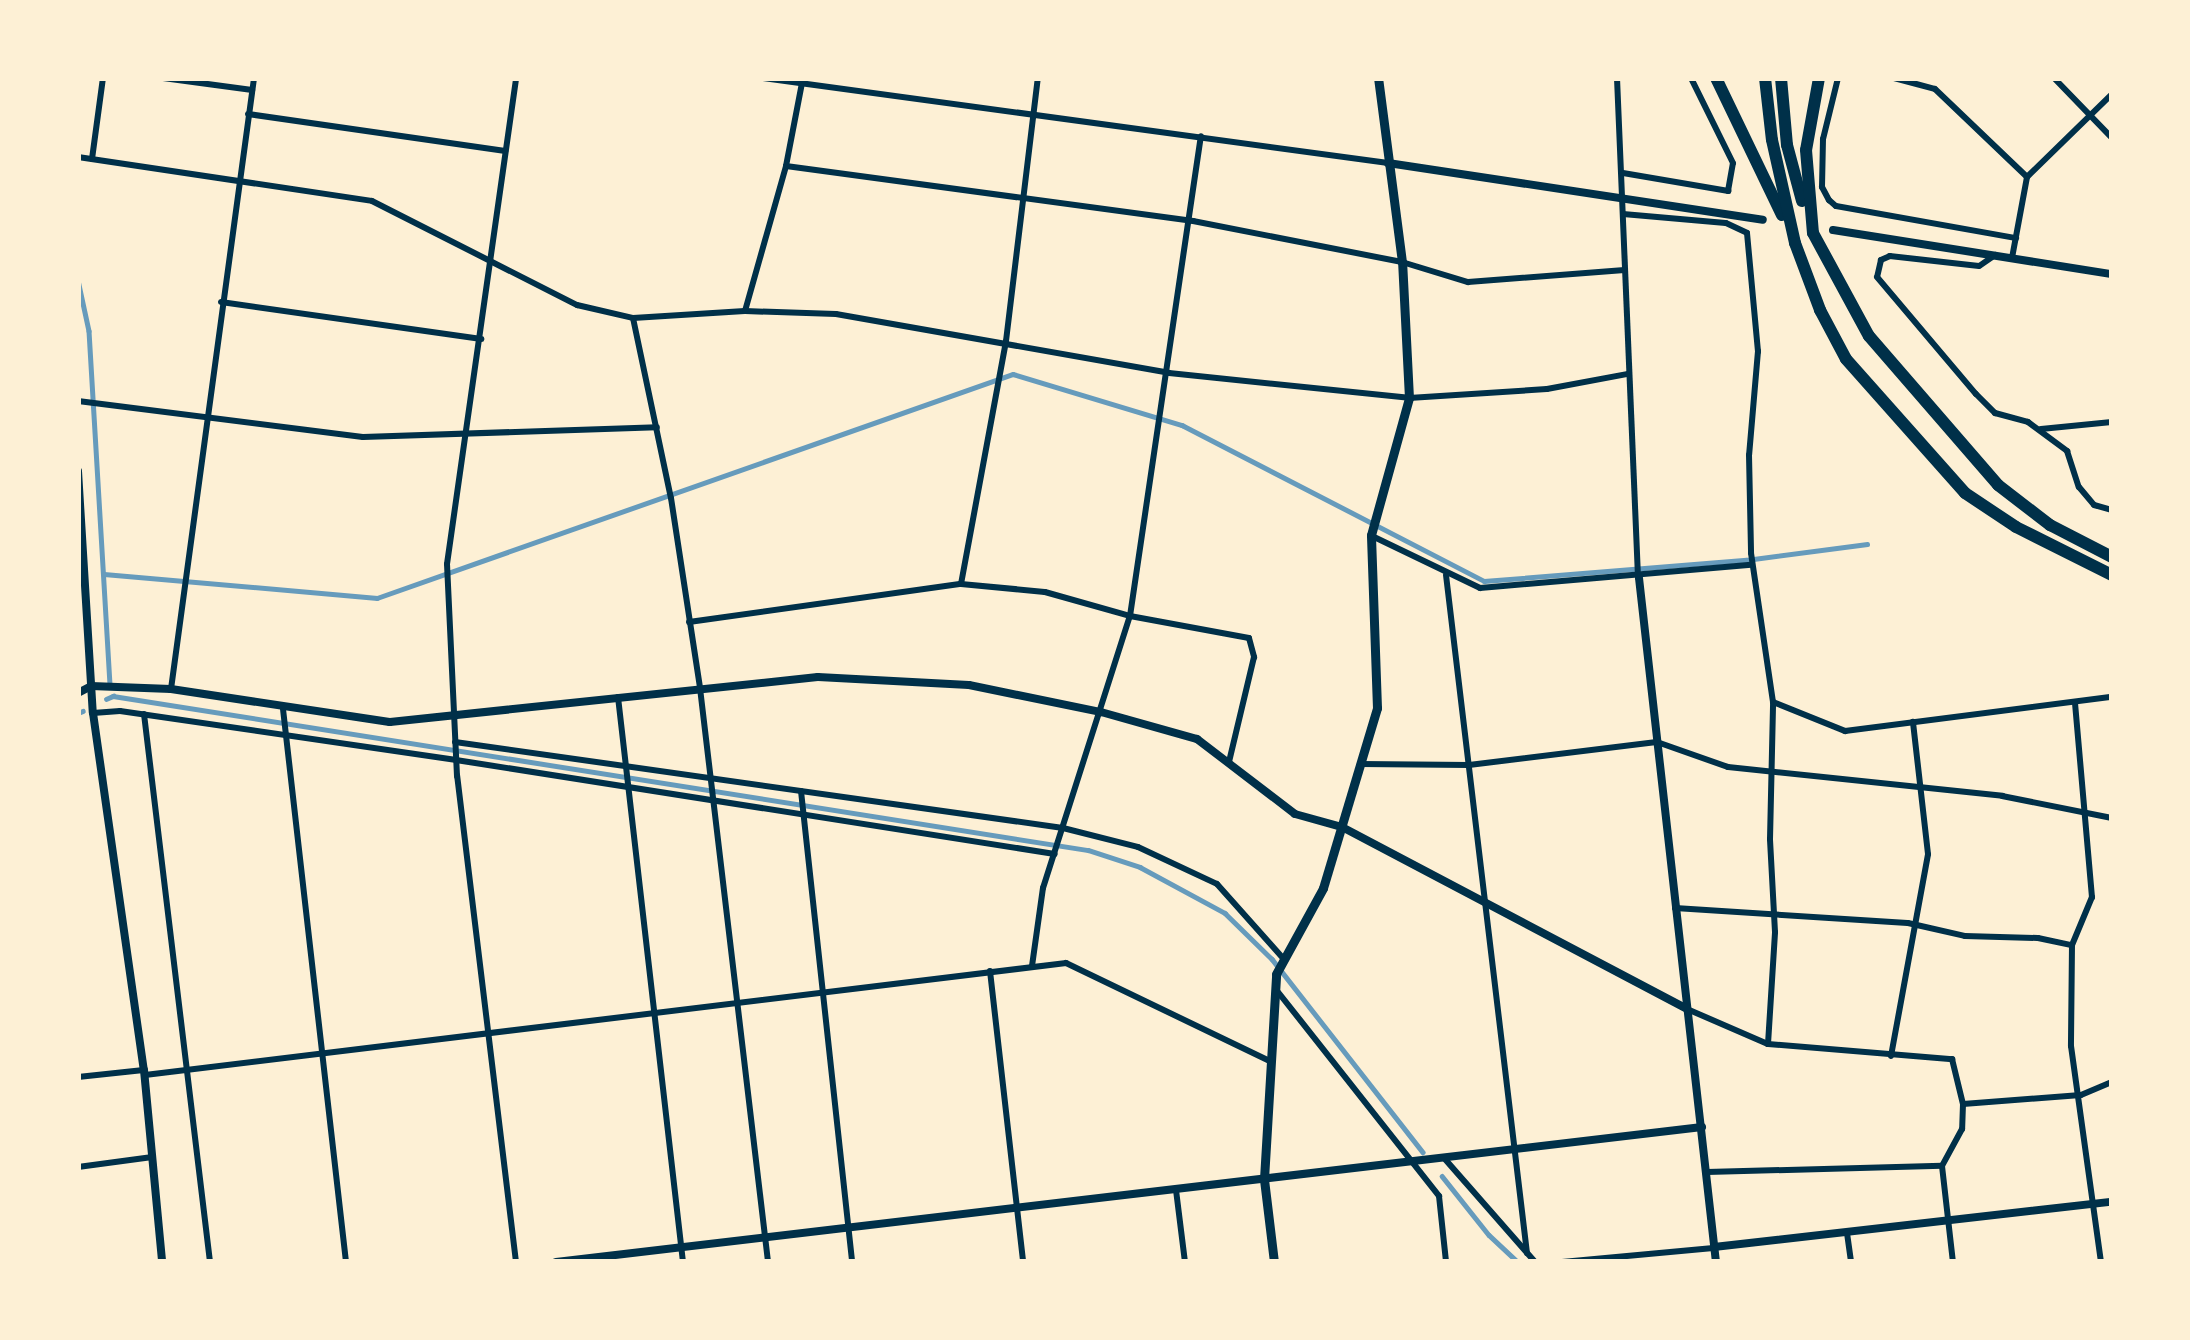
<!DOCTYPE html>
<html>
<head>
<meta charset="utf-8">
<style>
  body { margin:0 }
  #map { position:relative; width:2190px; height:1340px; overflow:hidden; background:#fdf0d5; font-family:"Noto Serif",serif }
  div>[style] { position:absolute }
  [style*='--x'] { left:calc(var(--x)*1px); top:calc(var(--y)*1px); width:calc(var(--w)*1px); rotate:calc(var(--a)*1deg) }
  .stream>* { height:4.5px; margin:-2.25px; padding:0 2.25px; transform-origin:2.25px; border-radius:2.25px; background:#669bbc }
  .minor>* { height:6px; margin:-3px; padding:0 3px; transform-origin:3px; border-radius:3px; background:#003049 }
  .tertiary>* { height:8px; margin:-4px; padding:0 4px; transform-origin:4px; border-radius:4px; background:#003049 }
  .secondary>* { height:9px; margin:-4.5px; padding:0 4.5px; transform-origin:4.5px; border-radius:4.5px; background:#003049 }
  .motorway>* { height:12px; margin:-6px; padding:0 6px; transform-origin:6px; border-radius:6px; background:#003049 }
  span { translate:-50% -50%; white-space:nowrap; text-align:center; line-height:1.15; -webkit-text-stroke:10px #fdf0d5; paint-order:stroke }
  .frame { position:absolute; inset:0; border:81px solid #fdf0d5; pointer-events:none }
</style>
</head>
<body>
<div id="map">
  <div class="stream">
    <div style="--x:78;--y:280;--w:52;--a:77.8"></div>
    <div style="--x:89;--y:331;--w:355;--a:86.6"></div>
    <div style="--x:104;--y:574;--w:274;--a:5"></div>
    <div style="--x:377;--y:598;--w:674;--a:-19.4"></div>
    <div style="--x:1013;--y:374;--w:177;--a:16.8"></div>
    <div style="--x:1182;--y:425;--w:340;--a:27.3"></div>
    <div style="--x:1484;--y:581;--w:263;--a:-4.6"></div>
    <div style="--x:1746;--y:560;--w:122;--a:-7.5"></div>
    <div style="--x:106;--y:699;--w:8;--a:-23"></div>
    <div style="--x:113;--y:696;--w:987;--a:8.98"></div>
    <div style="--x:1088;--y:850;--w:55;--a:18.1"></div>
    <div style="--x:1140;--y:867;--w:97;--a:28.4"></div>
    <div style="--x:1225;--y:913;--w:66;--a:44.4"></div>
    <div style="--x:1272;--y:959;--w:245;--a:52"></div>
    <div style="--x:78;--y:713;--w:5;--a:-22"></div>
    <div style="--x:1442;--y:1176;--w:75;--a:51.5"></div>
    <div style="--x:1489;--y:1235;--w:40;--a:43"></div>
  </div>
  <div class="minor">
    <div style="--x:163;--y:78;--w:90;--a:7.7"></div>
    <div style="--x:763;--y:78;--w:631;--a:7.74"></div>
    <div style="--x:1617;--y:78;--w:500;--a:87.59"></div>
    <div style="--x:1838;--y:78;--w:63;--a:103.8"></div>
    <div style="--x:1823;--y:139;--w:48;--a:91.2"></div>
    <div style="--x:1822;--y:187;--w:15;--a:62"></div>
    <div style="--x:1829;--y:200;--w:9;--a:41"></div>
    <div style="--x:1836;--y:206;--w:183;--a:10.1"></div>
    <div style="--x:1894;--y:78;--w:42;--a:15"></div>
    <div style="--x:1935;--y:89;--w:127;--a:43.7"></div>
    <div style="--x:2054;--y:78;--w:83;--a:46"></div>
    <div style="--x:248;--y:114;--w:260;--a:8.2"></div>
    <div style="--x:78;--y:157;--w:297;--a:8.5"></div>
    <div style="--x:372;--y:201;--w:230;--a:26.9"></div>
    <div style="--x:577;--y:305;--w:57;--a:13.1"></div>
    <div style="--x:633;--y:318;--w:112;--a:-3.6"></div>
    <div style="--x:745;--y:311;--w:91;--a:1.9"></div>
    <div style="--x:836;--y:314;--w:338;--a:10"></div>
    <div style="--x:1169;--y:373;--w:241;--a:5.9"></div>
    <div style="--x:1409;--y:398;--w:138;--a:-3.7"></div>
    <div style="--x:1547;--y:389;--w:81;--a:-10.6"></div>
    <div style="--x:92;--y:159;--w:82;--a:-82.3"></div>
    <div style="--x:786;--y:166;--w:411;--a:7.7"></div>
    <div style="--x:1193;--y:221;--w:213;--a:11.1"></div>
    <div style="--x:1402;--y:262;--w:69;--a:16.9"></div>
    <div style="--x:1468;--y:282;--w:157;--a:-4.4"></div>
    <div style="--x:1623;--y:173;--w:107;--a:9.7"></div>
    <div style="--x:1728;--y:191;--w:28;--a:-80"></div>
    <div style="--x:1733;--y:163;--w:95;--a:-116.3"></div>
    <div style="--x:1623;--y:214;--w:103;--a:5"></div>
    <div style="--x:1726;--y:223;--w:23;--a:25"></div>
    <div style="--x:1747;--y:233;--w:119;--a:84.7"></div>
    <div style="--x:1758;--y:351;--w:104;--a:94.9"></div>
    <div style="--x:1749;--y:455;--w:98;--a:88.8"></div>
    <div style="--x:1751;--y:553;--w:151;--a:81.6"></div>
    <div style="--x:1773;--y:702;--w:78;--a:21.9"></div>
    <div style="--x:1845;--y:731;--w:269;--a:-7.3"></div>
    <div style="--x:1995;--y:255;--w:19;--a:145"></div>
    <div style="--x:1979;--y:266;--w:90;--a:-173.6"></div>
    <div style="--x:1890;--y:256;--w:10;--a:156"></div>
    <div style="--x:1881;--y:260;--w:17;--a:103"></div>
    <div style="--x:1877;--y:277;--w:153;--a:49.8"></div>
    <div style="--x:1976;--y:394;--w:27;--a:45"></div>
    <div style="--x:1995;--y:413;--w:34;--a:15"></div>
    <div style="--x:2028;--y:422;--w:49;--a:36.6"></div>
    <div style="--x:2067;--y:451;--w:38;--a:72"></div>
    <div style="--x:2079;--y:487;--w:23;--a:50"></div>
    <div style="--x:2094;--y:505;--w:19;--a:16"></div>
    <div style="--x:2012;--y:258;--w:82;--a:-79.5"></div>
    <div style="--x:2027;--y:177;--w:119;--a:-44.3"></div>
    <div style="--x:221;--y:302;--w:263;--a:8.1"></div>
    <div style="--x:745;--y:311;--w:151;--a:-74.2"></div>
    <div style="--x:786;--y:166;--w:90;--a:-79.1"></div>
    <div style="--x:633;--y:318;--w:184;--a:78.1"></div>
    <div style="--x:671;--y:498;--w:192;--a:81.3"></div>
    <div style="--x:700;--y:688;--w:578;--a:83.24"></div>
    <div style="--x:78;--y:401;--w:287;--a:7.2"></div>
    <div style="--x:363;--y:437;--w:294;--a:-1.9"></div>
    <div style="--x:2041;--y:429;--w:71;--a:-5.6"></div>
    <div style="--x:1372;--y:536;--w:120;--a:25.7"></div>
    <div style="--x:1480;--y:588;--w:272;--a:-4.9"></div>
    <div style="--x:1446;--y:575;--w:683;--a:83.19"></div>
    <div style="--x:961;--y:584;--w:247;--a:-79.5"></div>
    <div style="--x:1006;--y:341;--w:265;--a:-83.1"></div>
    <div style="--x:689;--y:622;--w:275;--a:-8"></div>
    <div style="--x:961;--y:584;--w:84;--a:5.4"></div>
    <div style="--x:1045;--y:592;--w:88;--a:15.8"></div>
    <div style="--x:1130;--y:616;--w:121;--a:10.5"></div>
    <div style="--x:1249;--y:638;--w:20;--a:75"></div>
    <div style="--x:1254;--y:657;--w:108;--a:103.4"></div>
    <div style="--x:171;--y:689;--w:617;--a:-82.26"></div>
    <div style="--x:618;--y:697;--w:569;--a:83.44"></div>
    <div style="--x:2075;--y:703;--w:195;--a:85"></div>
    <div style="--x:2092;--y:897;--w:52;--a:112.6"></div>
    <div style="--x:2072;--y:945;--w:101;--a:90.6"></div>
    <div style="--x:2071;--y:1046;--w:218;--a:82.1"></div>
    <div style="--x:283;--y:709;--w:557;--a:83.5"></div>
    <div style="--x:93;--y:713;--w:27;--a:-4"></div>
    <div style="--x:120;--y:711;--w:340;--a:8.3"></div>
    <div style="--x:456;--y:760;--w:606;--a:8.92"></div>
    <div style="--x:144;--y:714;--w:552;--a:83.13"></div>
    <div style="--x:455;--y:742;--w:614;--a:8.05"></div>
    <div style="--x:1063;--y:828;--w:77;--a:14.2"></div>
    <div style="--x:1138;--y:847;--w:87;--a:25.1"></div>
    <div style="--x:1217;--y:884;--w:99;--a:48.3"></div>
    <div style="--x:1361;--y:764;--w:108;--a:0.5"></div>
    <div style="--x:1469;--y:765;--w:189;--a:-7"></div>
    <div style="--x:1657;--y:742;--w:75;--a:19.4"></div>
    <div style="--x:1728;--y:767;--w:276;--a:6"></div>
    <div style="--x:2002;--y:796;--w:112;--a:11.3"></div>
    <div style="--x:801;--y:791;--w:474;--a:83.8"></div>
    <div style="--x:1675;--y:908;--w:233;--a:3.7"></div>
    <div style="--x:1908;--y:923;--w:58;--a:12.8"></div>
    <div style="--x:1965;--y:936;--w:73;--a:1.6"></div>
    <div style="--x:2038;--y:938;--w:33;--a:12"></div>
    <div style="--x:1032;--y:966;--w:79;--a:-82"></div>
    <div style="--x:1043;--y:888;--w:286;--a:-72.3"></div>
    <div style="--x:1130;--y:616;--w:485;--a:-81.6"></div>
    <div style="--x:990;--y:971;--w:293;--a:83.5"></div>
    <div style="--x:1278;--y:992;--w:260;--a:51.7"></div>
    <div style="--x:1439;--y:1196;--w:66;--a:83.9"></div>
    <div style="--x:1687;--y:1009;--w:88;--a:23.4"></div>
    <div style="--x:1768;--y:1044;--w:185;--a:4.7"></div>
    <div style="--x:1952;--y:1059;--w:46;--a:76.3"></div>
    <div style="--x:1963;--y:1104;--w:25;--a:92"></div>
    <div style="--x:1962;--y:1129;--w:42;--a:118.4"></div>
    <div style="--x:1942;--y:1166;--w:97;--a:83.5"></div>
    <div style="--x:1768;--y:1044;--w:112;--a:-86.4"></div>
    <div style="--x:1775;--y:932;--w:93;--a:-93.1"></div>
    <div style="--x:1770;--y:839;--w:137;--a:-88.7"></div>
    <div style="--x:1891;--y:1056;--w:205;--a:-79.6"></div>
    <div style="--x:1928;--y:854;--w:133;--a:-96.5"></div>
    <div style="--x:145;--y:1075;--w:928;--a:-6.93"></div>
    <div style="--x:1066;--y:963;--w:226;--a:25.7"></div>
    <div style="--x:78;--y:1077;--w:66;--a:-6.1"></div>
    <div style="--x:1963;--y:1104;--w:118;--a:-4.4"></div>
    <div style="--x:2081;--y:1095;--w:34;--a:-23"></div>
    <div style="--x:1444;--y:1158;--w:138;--a:48.8"></div>
    <div style="--x:78;--y:1167;--w:75;--a:-7.7"></div>
    <div style="--x:1707;--y:1172;--w:235;--a:-1.5"></div>
    <div style="--x:1176;--y:1190;--w:73;--a:82.9"></div>
    <div style="--x:1847;--y:1233;--w:29;--a:82"></div>
    <div style="--x:516;--y:1262;--w:490;--a:-96.9"></div>
    <div style="--x:457;--y:776;--w:212;--a:-92.7"></div>
    <div style="--x:447;--y:564;--w:491;--a:-81.9"></div>
    <div style="--x:1562;--y:1262;--w:152;--a:-5.3"></div>
  </div>
  <div class="tertiary">
    <div style="--x:1388;--y:163;--w:379;--a:8.6"></div>
    <div style="--x:1833;--y:230;--w:282;--a:9"></div>
    <div style="--x:78;--y:471;--w:242;--a:86.5"></div>
    <div style="--x:93;--y:713;--w:361;--a:81.9"></div>
    <div style="--x:144;--y:1070;--w:193;--a:84.6"></div>
    <div style="--x:1639;--y:578;--w:688;--a:83.58"></div>
    <div style="--x:78;--y:693;--w:15;--a:-28"></div>
    <div style="--x:91;--y:686;--w:80;--a:2.1"></div>
    <div style="--x:171;--y:689;--w:221;--a:8.6"></div>
    <div style="--x:390;--y:722;--w:430;--a:-6"></div>
    <div style="--x:818;--y:677;--w:151;--a:3"></div>
    <div style="--x:969;--y:685;--w:135;--a:11.6"></div>
    <div style="--x:1101;--y:712;--w:100;--a:15.7"></div>
    <div style="--x:1197;--y:739;--w:123;--a:37.4"></div>
    <div style="--x:1295;--y:814;--w:49;--a:15.5"></div>
    <div style="--x:1342;--y:827;--w:390;--a:27.8"></div>
    <div style="--x:1714;--y:1247;--w:401;--a:-6.5"></div>
    <div style="--x:556;--y:1262;--w:1154;--a:-6.72"></div>
  </div>
  <div class="secondary">
    <div style="--x:1274;--y:1262;--w:84;--a:-96.9"></div>
    <div style="--x:1264;--y:1179;--w:205;--a:-86.6"></div>
    <div style="--x:1276;--y:974;--w:98;--a:-61.3"></div>
    <div style="--x:1323;--y:888;--w:188;--a:-73.3"></div>
    <div style="--x:1377;--y:708;--w:173;--a:-92"></div>
    <div style="--x:1371;--y:535;--w:142;--a:-74.5"></div>
    <div style="--x:1409;--y:398;--w:136;--a:-92.9"></div>
    <div style="--x:1402;--y:262;--w:186;--a:-97.4"></div>
  </div>
  <div class="motorway">
    <div style="--x:1716;--y:78;--w:152;--a:64.3"></div>
    <div style="--x:1765;--y:78;--w:62;--a:83.6"></div>
    <div style="--x:1772;--y:140;--w:106;--a:77.4"></div>
    <div style="--x:1795;--y:243;--w:72;--a:69.5"></div>
    <div style="--x:1820;--y:310;--w:55;--a:62"></div>
    <div style="--x:1846;--y:359;--w:179;--a:48.4"></div>
    <div style="--x:1965;--y:493;--w:61;--a:33.7"></div>
    <div style="--x:2016;--y:527;--w:107;--a:26.6"></div>
    <div style="--x:1781;--y:78;--w:67;--a:84.9"></div>
    <div style="--x:1787;--y:145;--w:58;--a:75"></div>
    <div style="--x:1819;--y:78;--w:73;--a:100.2"></div>
    <div style="--x:1806;--y:150;--w:83;--a:85.2"></div>
    <div style="--x:1813;--y:233;--w:117;--a:61.5"></div>
    <div style="--x:1869;--y:336;--w:197;--a:49.1"></div>
    <div style="--x:1998;--y:485;--w:66;--a:37.6"></div>
    <div style="--x:2050;--y:525;--w:70;--a:27.3"></div>
  </div>
  <div class="frame"></div>
</div>
</body>
</html>
